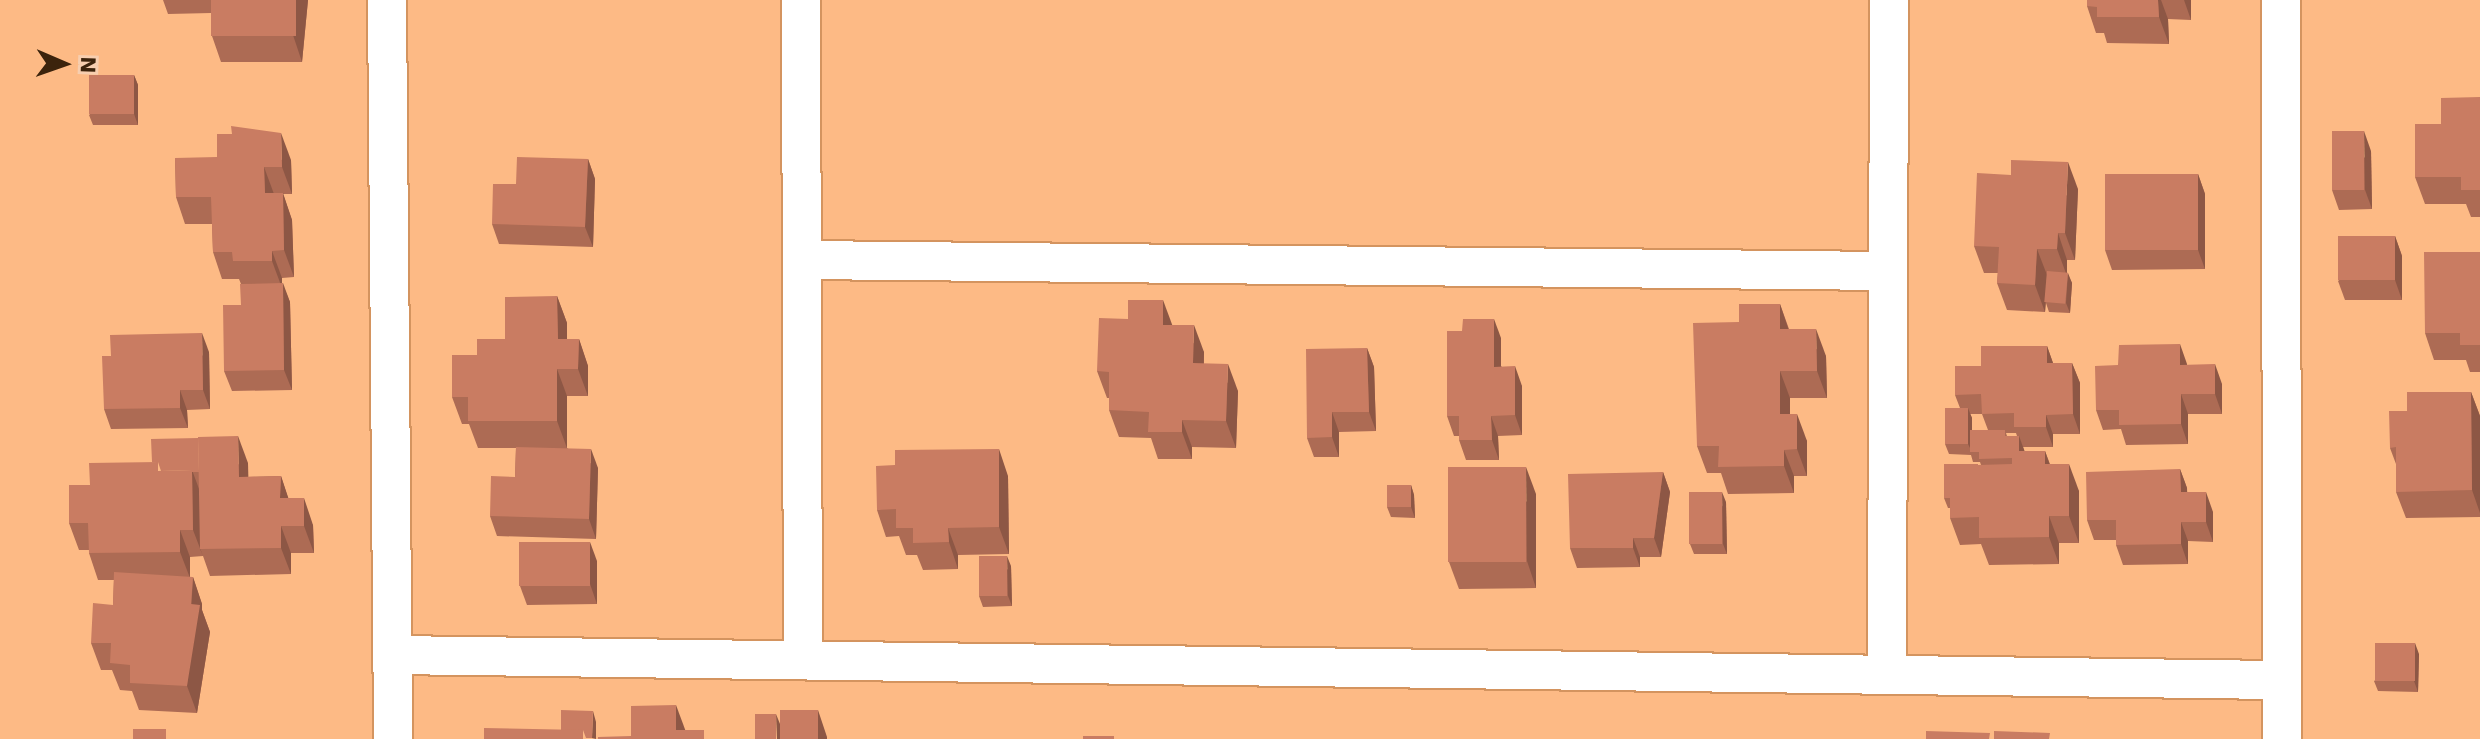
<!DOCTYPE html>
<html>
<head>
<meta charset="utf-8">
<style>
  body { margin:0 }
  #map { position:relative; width:2480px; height:739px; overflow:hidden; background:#fdba85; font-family:"Work Sans",sans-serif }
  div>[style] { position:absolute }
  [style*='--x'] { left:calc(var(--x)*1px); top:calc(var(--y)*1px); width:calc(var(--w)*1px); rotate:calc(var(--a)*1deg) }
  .roads { filter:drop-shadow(2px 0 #d4945f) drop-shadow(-2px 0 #d4945f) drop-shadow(0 2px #d4945f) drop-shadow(0 -2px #d4945f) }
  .street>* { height:38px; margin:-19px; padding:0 19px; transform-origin:19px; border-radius:19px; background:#fff }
  .wall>* { inset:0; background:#ad6b54 }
  .shaded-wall>* { inset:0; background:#8d5745 }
  .building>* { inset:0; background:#c97c62; transform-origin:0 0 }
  span { translate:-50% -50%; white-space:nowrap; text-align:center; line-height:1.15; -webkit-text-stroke:6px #f7ceaf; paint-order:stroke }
  .north { position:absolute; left:24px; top:24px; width:80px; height:80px; -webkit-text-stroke:6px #f7ceaf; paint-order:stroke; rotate:92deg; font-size:22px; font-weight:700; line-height:32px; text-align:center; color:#3c230c }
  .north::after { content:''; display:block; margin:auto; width:28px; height:36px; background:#3c230c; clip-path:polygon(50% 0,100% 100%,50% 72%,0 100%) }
</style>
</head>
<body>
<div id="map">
  <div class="roads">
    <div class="street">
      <div style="--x:387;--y:0;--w:739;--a:89.53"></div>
      <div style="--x:801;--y:0;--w:660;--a:89.83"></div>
      <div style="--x:2281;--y:0;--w:739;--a:89.92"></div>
      <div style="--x:802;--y:260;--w:1086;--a:0.58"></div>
      <div style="--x:392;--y:655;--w:1890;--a:0.76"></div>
      <div style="--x:1887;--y:675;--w:675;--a:-89.83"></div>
    </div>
  </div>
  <div class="wall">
    <div style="clip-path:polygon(163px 0,308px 0,302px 62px,221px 62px,212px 36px,211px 13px,168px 14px)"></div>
    <div style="clip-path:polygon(2087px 0,2191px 0,2191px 20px,2168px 19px,2169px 44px,2107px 43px,2104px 33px,2096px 33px,2087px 6px)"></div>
    <div style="clip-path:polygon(134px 75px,138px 85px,138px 125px,93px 125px,89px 115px)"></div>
    <div style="clip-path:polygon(2480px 97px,2480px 217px,2471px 217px,2466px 204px,2425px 204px,2415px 177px,2441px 124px)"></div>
    <div style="clip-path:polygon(2371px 151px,2372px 209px,2339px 210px,2332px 190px)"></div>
    <div style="clip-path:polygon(175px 158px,291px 160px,292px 194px,283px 194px,292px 220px,294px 277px,282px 278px,282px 283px,290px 302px,292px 390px,232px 391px,224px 371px,241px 305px,241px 284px,239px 279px,222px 279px,213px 252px,212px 224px,185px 224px,176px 197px)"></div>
    <div style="clip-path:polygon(588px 159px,595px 179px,593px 247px,499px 244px,492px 224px,516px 184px)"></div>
    <div style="clip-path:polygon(2198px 174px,2205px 194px,2205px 269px,2112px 270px,2105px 250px)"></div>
    <div style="clip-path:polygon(2078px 189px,2075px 260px,2067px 260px,2067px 273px,2072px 283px,2070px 313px,2049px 312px,2046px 303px,2045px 312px,2007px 310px,1997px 283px,1998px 273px,1984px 273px,1974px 246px)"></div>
    <div style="clip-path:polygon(2395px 236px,2402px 256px,2402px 300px,2345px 300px,2338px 281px)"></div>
    <div style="clip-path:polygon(2480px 252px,2480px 372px,2470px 372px,2466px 360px,2434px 360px,2425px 333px)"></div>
    <div style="clip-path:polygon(557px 296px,567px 323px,567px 339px,579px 339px,588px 366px,588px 396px,567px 396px,567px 448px,598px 468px,596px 539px,497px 536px,490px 516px,515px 477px,516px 448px,478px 448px,469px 424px,462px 424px,452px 397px,477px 355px,505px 339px)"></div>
    <div style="clip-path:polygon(1780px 304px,1789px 329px,1826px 356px,1827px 398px,1790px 398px,1790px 414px,1807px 441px,1807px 476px,1794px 476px,1794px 493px,1728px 494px,1721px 473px,1707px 473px,1697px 446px,1739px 322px)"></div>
    <div style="clip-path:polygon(1172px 325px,1204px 352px,1204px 364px,1238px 391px,1236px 448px,1192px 447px,1192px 459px,1158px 459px,1151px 438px,1119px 437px,1109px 410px,1109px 398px,1107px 398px,1097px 371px)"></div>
    <div style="clip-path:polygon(1501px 338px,1501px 366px,1522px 386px,1522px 435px,1498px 436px,1499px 460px,1466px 460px,1459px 440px,1459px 436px,1454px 436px,1447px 416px)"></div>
    <div style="clip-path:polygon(evenodd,2047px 346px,2053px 363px,2072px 363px,2080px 383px,2080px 434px,2053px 434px,2053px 447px,2023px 447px,2024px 451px,2045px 451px,2050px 464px,2079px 491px,2079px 543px,2059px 543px,2059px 564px,1989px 565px,1981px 544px,1960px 545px,1950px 518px,1950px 508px,1948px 508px,1944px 498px,1981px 465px,1980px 462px,1973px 462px,1971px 455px,1949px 454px,1945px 444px,1960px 408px,1955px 395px,1981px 366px,2047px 346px,1970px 414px,1982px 414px,1988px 430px,1972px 430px,1972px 418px,1970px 414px,2047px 346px,2006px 433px,2016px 433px,2017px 436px,2007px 436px,2006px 433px)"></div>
    <div style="clip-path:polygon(1367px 348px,1374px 367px,1376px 431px,1339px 432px,1339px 457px,1314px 457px,1307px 438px)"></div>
    <div style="clip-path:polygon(209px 352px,210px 409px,187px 410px,188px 428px,111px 429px,104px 409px)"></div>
    <div style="clip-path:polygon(2118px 365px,2187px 365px,2222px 384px,2222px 414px,2188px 414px,2188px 444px,2126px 445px,2121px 429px,2103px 430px,2096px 410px)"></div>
    <div style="clip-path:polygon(2471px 392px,2480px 416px,2480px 517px,2406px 518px,2396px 492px,2396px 464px,2390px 448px,2407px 411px)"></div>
    <div style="clip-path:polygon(248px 463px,248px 477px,281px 476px,288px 498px,313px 525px,314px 553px,291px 553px,291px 574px,210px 576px,203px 556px,190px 557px,190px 577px,193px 577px,202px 604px,202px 610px,210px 632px,197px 713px,139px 710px,132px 691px,120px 690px,112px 670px,101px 670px,91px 643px,113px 605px,114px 580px,98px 580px,89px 553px,89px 550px,79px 550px,69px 523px,90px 485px)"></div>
    <div style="clip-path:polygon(2180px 469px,2187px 488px,2187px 492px,2213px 512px,2213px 542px,2188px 541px,2188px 564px,2123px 565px,2116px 545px,2116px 540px,2094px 540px,2087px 520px)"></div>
    <div style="clip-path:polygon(1663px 472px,1670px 492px,1661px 557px,1640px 557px,1640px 567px,1577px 568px,1570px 548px)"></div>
    <div style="clip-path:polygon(1008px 476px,1009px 554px,958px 555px,958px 569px,923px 570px,917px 555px,906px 555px,899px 536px,886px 537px,877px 510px)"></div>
    <div style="clip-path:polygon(1411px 485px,1414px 495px,1415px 518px,1391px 517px,1387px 507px)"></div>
    <div style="clip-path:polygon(1536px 494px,1536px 588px,1459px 589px,1449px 562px)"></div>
    <div style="clip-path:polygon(1726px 502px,1727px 554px,1694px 554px,1690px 544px)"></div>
    <div style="clip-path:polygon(597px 561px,597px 604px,527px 605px,520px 586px)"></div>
    <div style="clip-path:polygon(1011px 566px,1012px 606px,983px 607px,979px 596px)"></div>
    <div style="clip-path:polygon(2419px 654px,2418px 692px,2378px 691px,2374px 681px)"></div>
  </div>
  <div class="shaded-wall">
    <div style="clip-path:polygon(296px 0,308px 0,302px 62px,293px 35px)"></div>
    <div style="clip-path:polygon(2158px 0,2161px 0,2168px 19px,2169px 44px,2159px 17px)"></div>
    <div style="clip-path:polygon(2184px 0,2191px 0,2191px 20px)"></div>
    <div style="clip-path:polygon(134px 75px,138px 85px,138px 125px,134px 114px)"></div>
    <div style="clip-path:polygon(2364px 131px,2371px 151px,2372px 209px,2365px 190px)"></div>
    <div style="clip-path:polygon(281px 133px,291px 160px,292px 194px,282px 167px)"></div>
    <div style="clip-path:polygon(588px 159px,595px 179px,593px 247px,585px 227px)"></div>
    <div style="clip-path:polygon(2068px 162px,2078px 189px,2075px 260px,2065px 233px)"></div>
    <div style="clip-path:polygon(264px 167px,274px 194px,265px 193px)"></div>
    <div style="clip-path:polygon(2198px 174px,2205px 194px,2205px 269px,2198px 250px)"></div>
    <div style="clip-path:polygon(283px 193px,292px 220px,294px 277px,284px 250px)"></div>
    <div style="clip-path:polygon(2058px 233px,2067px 260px,2067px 276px,2057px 249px)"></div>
    <div style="clip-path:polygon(2395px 236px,2402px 256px,2402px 300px,2395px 280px)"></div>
    <div style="clip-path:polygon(2037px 249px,2047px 275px,2045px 312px,2035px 285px)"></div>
    <div style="clip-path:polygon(272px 251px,282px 278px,282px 288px,272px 261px)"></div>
    <div style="clip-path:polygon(2068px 273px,2072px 283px,2070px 313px,2066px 303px)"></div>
    <div style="clip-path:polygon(283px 283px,290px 302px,292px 390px,284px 370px)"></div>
    <div style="clip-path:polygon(557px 296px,567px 323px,567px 366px,558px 339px)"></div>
    <div style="clip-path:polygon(1163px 300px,1173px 327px,1163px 325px)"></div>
    <div style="clip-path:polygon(1780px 304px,1789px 331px,1780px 329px)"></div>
    <div style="clip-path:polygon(1494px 319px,1501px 338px,1501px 386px,1494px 367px)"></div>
    <div style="clip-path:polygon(1194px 325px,1204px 352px,1203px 390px,1193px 363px)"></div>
    <div style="clip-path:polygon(1816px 329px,1826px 356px,1827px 398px,1817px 371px)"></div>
    <div style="clip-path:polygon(202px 333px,209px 352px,210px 409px,203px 390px)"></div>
    <div style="clip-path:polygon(579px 339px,588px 366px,588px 396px,578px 369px)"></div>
    <div style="clip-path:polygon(2180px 344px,2187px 364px,2188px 385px,2180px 365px)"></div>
    <div style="clip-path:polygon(2047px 346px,2054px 366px,2047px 363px)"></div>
    <div style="clip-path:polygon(1367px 348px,1374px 367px,1376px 431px,1369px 412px)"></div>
    <div style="clip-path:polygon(2072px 363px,2080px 383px,2080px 434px,2073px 414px)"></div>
    <div style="clip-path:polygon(1228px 364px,1238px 391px,1236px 448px,1226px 421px)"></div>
    <div style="clip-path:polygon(2215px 364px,2222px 384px,2222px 414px,2215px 394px)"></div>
    <div style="clip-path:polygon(1515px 366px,1522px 386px,1522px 435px,1515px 415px)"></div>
    <div style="clip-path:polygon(557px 369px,567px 396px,567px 448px,557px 421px)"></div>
    <div style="clip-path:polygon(1780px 371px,1790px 398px,1790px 441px,1780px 414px)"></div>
    <div style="clip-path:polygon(180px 390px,187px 410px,188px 428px,180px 408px)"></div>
    <div style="clip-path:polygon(2471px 392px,2480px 416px,2480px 513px,2472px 490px)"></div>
    <div style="clip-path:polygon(2181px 394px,2188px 414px,2188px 444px,2181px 424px)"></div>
    <div style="clip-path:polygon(1968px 408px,1972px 418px,1972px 452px,1968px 444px)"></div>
    <div style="clip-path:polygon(1332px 412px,1339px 432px,1339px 457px,1332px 437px)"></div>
    <div style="clip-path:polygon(1797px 414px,1807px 441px,1807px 476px,1797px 449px)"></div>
    <div style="clip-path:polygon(2046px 415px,2053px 434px,2053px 447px,2046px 427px)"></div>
    <div style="clip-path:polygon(1491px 416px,1498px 436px,1499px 460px,1492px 440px)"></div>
    <div style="clip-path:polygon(1182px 420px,1192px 447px,1192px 459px,1182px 432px)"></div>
    <div style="clip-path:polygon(238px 436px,248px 463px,249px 504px,239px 477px)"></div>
    <div style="clip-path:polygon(2019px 436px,2029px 463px,2019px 451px)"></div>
    <div style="clip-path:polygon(591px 449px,598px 468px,596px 539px,589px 519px)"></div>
    <div style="clip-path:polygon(999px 449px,1008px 476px,1009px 554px,999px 527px)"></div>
    <div style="clip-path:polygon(1784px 450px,1794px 476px,1794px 493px,1784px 466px)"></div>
    <div style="clip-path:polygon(2045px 451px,2054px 477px,2045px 464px)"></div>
    <div style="clip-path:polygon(2069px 464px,2079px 491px,2079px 543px,2069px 516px)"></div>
    <div style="clip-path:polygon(1526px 467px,1536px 494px,1536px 588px,1527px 561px)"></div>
    <div style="clip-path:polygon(2180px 469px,2187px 488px,2188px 512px,2181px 492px)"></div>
    <div style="clip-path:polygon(192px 470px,202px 497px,200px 549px,203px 556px,193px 530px)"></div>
    <div style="clip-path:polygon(1663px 472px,1670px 492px,1661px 557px,1654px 538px)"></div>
    <div style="clip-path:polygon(281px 476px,290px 503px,280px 498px)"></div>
    <div style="clip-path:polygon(1411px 485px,1414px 495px,1415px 518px,1411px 507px)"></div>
    <div style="clip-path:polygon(1722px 492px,1726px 502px,1727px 554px,1723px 544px)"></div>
    <div style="clip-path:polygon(2206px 492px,2213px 512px,2213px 542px,2206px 522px)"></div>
    <div style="clip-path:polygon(304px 498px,313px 525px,314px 553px,304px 526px)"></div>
    <div style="clip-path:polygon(2049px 516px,2059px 543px,2059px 564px,2049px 537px)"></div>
    <div style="clip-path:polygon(2181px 522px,2188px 541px,2188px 564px,2181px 544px)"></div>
    <div style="clip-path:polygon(281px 526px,291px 553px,291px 574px,281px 548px)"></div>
    <div style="clip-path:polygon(948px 528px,958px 555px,958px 569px,949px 542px)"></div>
    <div style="clip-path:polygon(180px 530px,190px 557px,190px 578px,180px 552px)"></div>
    <div style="clip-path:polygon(1633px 538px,1640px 557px,1640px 567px,1633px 548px)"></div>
    <div style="clip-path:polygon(590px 542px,597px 561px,597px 604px,590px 584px)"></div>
    <div style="clip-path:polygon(1007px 556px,1011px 566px,1012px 606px,1008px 596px)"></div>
    <div style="clip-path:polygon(193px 577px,202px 604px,202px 610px,210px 632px,197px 713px,187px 686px)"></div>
    <div style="clip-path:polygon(2415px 643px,2419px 654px,2418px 692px,2414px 681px)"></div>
    <div style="clip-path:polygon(676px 705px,686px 732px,676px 730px)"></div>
    <div style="clip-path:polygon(818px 710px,827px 737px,827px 739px,818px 739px)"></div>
    <div style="clip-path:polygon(593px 711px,596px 722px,596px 739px,592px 738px)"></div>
    <div style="clip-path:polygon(776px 714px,780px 724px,781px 739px,777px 739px)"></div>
  </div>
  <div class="building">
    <div style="left:211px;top:0;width:85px;height:36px"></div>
    <div style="clip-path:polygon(2087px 0,2158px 0,2159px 17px,2097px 17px,2097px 7px,2087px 6px)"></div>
    <div style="left:134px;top:75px;width:39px;height:45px;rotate:90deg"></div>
    <div style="clip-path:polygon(2480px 97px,2480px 190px,2461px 190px,2461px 177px,2415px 177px,2415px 124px,2441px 124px,2441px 98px)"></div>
    <div style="clip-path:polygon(231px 126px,281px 133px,282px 167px,264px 167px,265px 193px,283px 193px,284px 250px,272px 251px,272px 261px,233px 261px,232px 252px,213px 252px,211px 197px,176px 197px,175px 158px,217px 157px,217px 134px,232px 134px)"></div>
    <div style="left:2332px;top:131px;width:32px;height:59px"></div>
    <div style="clip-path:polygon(517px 157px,588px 159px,585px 227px,492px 224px,493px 184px,516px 184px)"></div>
    <div style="clip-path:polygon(2011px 160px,2068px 162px,2065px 233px,2058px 233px,2057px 249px,2037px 249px,2035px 285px,1997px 283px,1999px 247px,1974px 246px,1977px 173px,2011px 175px)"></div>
    <div style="left:2198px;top:174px;width:76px;height:93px;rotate:90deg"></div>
    <div style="left:2395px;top:236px;width:44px;height:57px;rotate:90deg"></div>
    <div style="clip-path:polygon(2424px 252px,2480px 252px,2480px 345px,2460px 345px,2460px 333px,2425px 333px)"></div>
    <div style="left:2047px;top:271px;width:21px;height:31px;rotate:5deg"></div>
    <div style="clip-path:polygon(283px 283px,284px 370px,224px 371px,223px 305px,241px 305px,240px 284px)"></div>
    <div style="clip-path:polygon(557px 296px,558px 339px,579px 339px,578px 369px,557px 369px,557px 421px,468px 421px,468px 397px,452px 397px,452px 355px,477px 355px,477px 339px,505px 339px,505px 297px)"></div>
    <div style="clip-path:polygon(1128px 300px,1163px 300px,1163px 325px,1194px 325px,1193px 363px,1228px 364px,1226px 421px,1182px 420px,1182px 432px,1148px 432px,1149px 412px,1109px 410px,1109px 372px,1097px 371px,1099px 318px,1128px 319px)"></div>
    <div style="clip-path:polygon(1739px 304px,1780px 304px,1780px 329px,1816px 329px,1817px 371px,1780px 371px,1780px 414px,1797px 414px,1797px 449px,1784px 450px,1784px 466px,1718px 467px,1719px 446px,1697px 446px,1693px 323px,1739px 322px)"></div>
    <div style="clip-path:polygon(1463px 319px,1494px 319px,1494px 367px,1515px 366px,1515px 415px,1491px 416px,1492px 440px,1459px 440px,1459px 416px,1447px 416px,1447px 331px,1462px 331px)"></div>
    <div style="clip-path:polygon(202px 333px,203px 390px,180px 390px,180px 408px,104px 409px,102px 356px,111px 356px,110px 335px)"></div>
    <div style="clip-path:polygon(2180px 344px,2180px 365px,2215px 364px,2215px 394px,2181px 394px,2181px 424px,2119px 425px,2119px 410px,2096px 410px,2095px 366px,2118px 365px,2119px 345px)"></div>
    <div style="clip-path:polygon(1981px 346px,2047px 346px,2047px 363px,2072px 363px,2073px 414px,2046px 415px,2046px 427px,2014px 427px,2014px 413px,1982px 414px,1981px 394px,1955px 395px,1955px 366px,1981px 366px)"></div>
    <div style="clip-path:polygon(1367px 348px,1369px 412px,1332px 412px,1332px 437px,1307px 438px,1306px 349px)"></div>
    <div style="clip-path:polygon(2407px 392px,2471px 392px,2472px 490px,2396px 492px,2396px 447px,2390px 448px,2389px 411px,2407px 411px)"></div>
    <div style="left:1945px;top:408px;width:23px;height:36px"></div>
    <div style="clip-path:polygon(1970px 430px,2005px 430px,2005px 436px,1979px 436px,1979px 452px,1970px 452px)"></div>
    <div style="clip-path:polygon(238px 436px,239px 477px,281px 476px,280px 498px,304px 498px,304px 526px,281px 526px,281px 548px,200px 549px,198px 437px)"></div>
    <div style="clip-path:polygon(1979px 436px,2019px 436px,2019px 451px,2045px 451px,2045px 464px,2069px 464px,2069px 516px,2049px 516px,2049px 537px,1979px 538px,1979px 517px,1950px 518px,1950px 485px,1978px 485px,1978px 465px,2012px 464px,2012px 458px,1979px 459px)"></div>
    <div style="clip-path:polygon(198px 438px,199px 472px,192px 472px,192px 470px,161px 471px,158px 462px,152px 462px,151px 439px)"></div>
    <div style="clip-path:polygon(516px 447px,591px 449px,589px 519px,490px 516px,491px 476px,515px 477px)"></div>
    <div style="clip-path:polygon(999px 449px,999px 527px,948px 528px,949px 542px,913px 543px,913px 528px,896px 528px,896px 509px,877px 510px,876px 466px,895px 465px,895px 450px)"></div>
    <div style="clip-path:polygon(158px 462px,158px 471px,192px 470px,193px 530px,180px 530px,180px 552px,89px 553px,88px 523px,69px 523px,69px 485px,90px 485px,89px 463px)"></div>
    <div style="clip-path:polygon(1944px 464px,1978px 464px,1978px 485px,1950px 485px,1950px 498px,1944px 498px)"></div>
    <div style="left:1448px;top:467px;width:78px;height:95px"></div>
    <div style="clip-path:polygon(2180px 469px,2181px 492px,2206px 492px,2206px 522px,2181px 522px,2181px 544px,2116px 545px,2116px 520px,2087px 520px,2086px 472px)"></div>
    <div style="clip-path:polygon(1663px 472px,1654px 538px,1633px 538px,1633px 548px,1570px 548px,1568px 474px)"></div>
    <div style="left:1387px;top:485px;width:24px;height:22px"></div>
    <div style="left:1689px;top:492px;width:33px;height:52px"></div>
    <div style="left:519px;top:542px;width:71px;height:44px"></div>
    <div style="left:979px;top:556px;width:28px;height:40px"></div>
    <div style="clip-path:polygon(114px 572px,193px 577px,191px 604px,200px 605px,187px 686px,130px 683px,130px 665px,110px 663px,111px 643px,91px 643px,93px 603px,113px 605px)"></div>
    <div style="left:2375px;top:643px;width:40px;height:38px"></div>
    <div style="clip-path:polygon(676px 705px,676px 730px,704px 730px,704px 739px,598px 739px,598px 737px,631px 736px,631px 706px)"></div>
    <div style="clip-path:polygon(561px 710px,593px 711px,592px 738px,586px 738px,583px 730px,561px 730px)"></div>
    <div style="left:818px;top:710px;width:29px;height:38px;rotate:90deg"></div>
    <div style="left:755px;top:714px;width:21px;height:25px"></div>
    <div style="clip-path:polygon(484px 728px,583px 730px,583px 739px,484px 739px)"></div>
    <div style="left:133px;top:729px;width:33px;height:10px"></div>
    <div style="clip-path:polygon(1926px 731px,1990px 733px,1989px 739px,1926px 739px)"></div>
    <div style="clip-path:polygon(1994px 731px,2050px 733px,2049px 739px,1994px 739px)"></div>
    <div style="left:1083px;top:736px;width:31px;height:3px"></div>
  </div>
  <div class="north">N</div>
</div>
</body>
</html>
